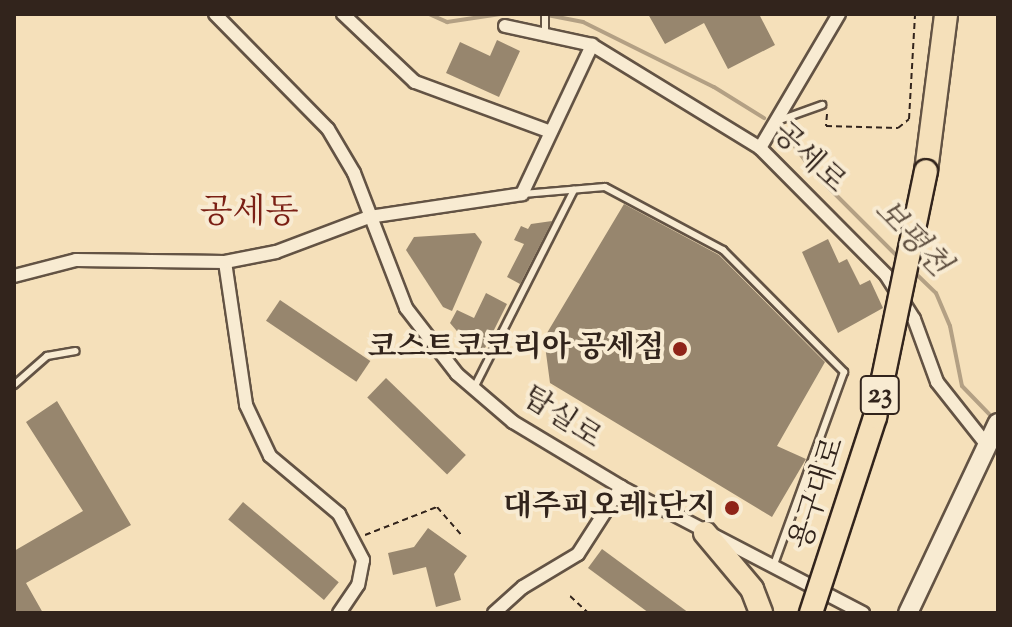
<!DOCTYPE html>
<html>
<head>
<meta charset="utf-8">
<style>
  body { margin:0 }
  #map { position:relative; width:1012px; height:627px; overflow:hidden; background:#f5e0ba; font-family:"Sorts Mill Goudy","Noto Serif KR",serif }
  div>[style] { position:absolute }
  [style*='--x'] { left:calc(var(--x)*1px); top:calc(var(--y)*1px); width:calc(var(--w)*1px); rotate:calc(var(--a)*1deg) }
  .stream>* { height:4px; margin:-2px; padding:0 2px; transform-origin:2px; border-radius:2px; background:#b3a084 }
  .building>* { inset:0; background:#97866e; transform-origin:0 0 }
  .path>* { height:2px; margin-top:-1px; transform-origin:0; background:repeating-linear-gradient(90deg,#32241c 0 6px,transparent 0 10px) }
  .roads { filter:drop-shadow(2px 0 #635344) drop-shadow(-2px 0 #635344) drop-shadow(0 2px #635344) drop-shadow(0 -2px #635344) }
  .lane>* { height:6px; margin:-3px; padding:0 3px; transform-origin:3px; border-radius:3px; background:#f8ebd2 }
  .street>* { height:12px; margin:-6px; padding:0 6px; transform-origin:6px; border-radius:6px; background:#f8ebd2 }
  .secondary>* { height:18px; margin:-9px; padding:0 9px; transform-origin:9px; border-radius:9px; background:#f8ebd2 }
  .highway>* { height:22px; margin:-11px; padding:0 11px; transform-origin:11px; border-radius:11px; background:#f5e0ba }
  .bridges { filter:drop-shadow(2px 0 #32241c) drop-shadow(-2px 0 #32241c) drop-shadow(0 2px #32241c) drop-shadow(0 -2px #32241c) }
  .highway-bridge>* { height:22px; margin:-11px; padding:0 11px; transform-origin:11px; border-radius:11px; background:#f5e0ba }
  .dots>* { width:22px; height:22px; translate:-50% -50%; box-sizing:border-box; border:4px solid #f8ebd2; border-radius:50% }
  span { translate:-50% -50%; white-space:nowrap; text-align:center; line-height:1.15; -webkit-text-stroke:8px #f8ebd2; paint-order:stroke }
  .shield-label span { padding:2px 6px; background:#f8ebd2; border:2px solid; border-radius:6px; -webkit-text-stroke-width:0 }
  .shield-label { font-size:28px; color:#32241c; font-weight:700 }
  .street-label { font-size:30px; color:#32241c }
  .poi-label { font-size:30px; color:#32241c; font-weight:700 }
  .right { translate:-100% -50%; text-align:right }
  .water-label { font-size:32px; color:#5f4f40; font-style:italic }
  .quarter-label { font-size:34px; color:#7a1f14 }
  .frame { position:absolute; inset:0; border:16px solid #32241c; pointer-events:none }
</style>
</head>
<body>
<div id="map">
  <div class="stream">
    <div style="--x:429;--y:14;--w:20;--a:24"></div>
    <div style="--x:447;--y:22;--w:54;--a:-8.6"></div>
    <div style="--x:542;--y:14;--w:42;--a:11"></div>
    <div style="--x:583;--y:22;--w:146;--a:26.4"></div>
    <div style="--x:714;--y:87;--w:59;--a:31.8"></div>
    <div style="--x:790;--y:140;--w:42;--a:53.7"></div>
    <div style="--x:815;--y:174;--w:120;--a:45"></div>
    <div style="--x:912;--y:270;--w:33;--a:44"></div>
    <div style="--x:936;--y:293;--w:36;--a:67"></div>
    <div style="--x:950;--y:326;--w:61;--a:78.7"></div>
    <div style="--x:962;--y:386;--w:45;--a:45.9"></div>
  </div>
  <div class="building">
    <div style="clip-path:polygon(648px 14px,759px 14px,775px 45px,728px 69px,704px 23px,665px 44px)"></div>
    <div style="clip-path:polygon(497px 40px,520px 51px,499px 97px,446px 73px,460px 42px,490px 56px)"></div>
    <div style="clip-path:polygon(624px 204px,719px 255px,825px 362px,777px 446px,806px 459px,772px 517px,550px 383px,544px 338px)"></div>
    <div style="clip-path:polygon(552px 221px,520px 284px,507px 277px,524px 244px,514px 240px,521px 226px,528px 229px,531px 224px)"></div>
    <div style="clip-path:polygon(475px 233px,482px 242px,452px 311px,443px 307px,406px 250px,414px 237px)"></div>
    <div style="clip-path:polygon(828px 239px,839px 263px,847px 259px,860px 285px,870px 280px,883px 308px,838px 333px,802px 252px)"></div>
    <div style="clip-path:polygon(486px 293px,507px 304px,480px 358px,450px 323px,457px 310px,474px 318px)"></div>
    <div style="left:280px;top:300px;width:109px;height:25px;rotate:34deg"></div>
    <div style="left:386px;top:378px;width:111px;height:27px;rotate:44deg"></div>
    <div style="clip-path:polygon(57px 401px,131px 525px,26px 583px,43px 613px,14px 613px,14px 551px,83px 511px,26px 422px)"></div>
    <div style="left:243px;top:502px;width:125px;height:23px;rotate:40deg"></div>
    <div style="clip-path:polygon(428px 528px,467px 556px,454px 574px,461px 600px,436px 607px,426px 567px,393px 575px,388px 553px,414px 547px)"></div>
    <div style="clip-path:polygon(602px 549px,689px 613px,649px 613px,588px 568px)"></div>
  </div>
  <div class="path">
    <div style="--x:827;--y:114;--w:12;--a:95"></div>
    <div style="--x:826;--y:126;--w:72;--a:1.6"></div>
    <div style="--x:898;--y:128;--w:14;--a:-39"></div>
    <div style="--x:909;--y:119;--w:105;--a:-86.7"></div>
    <div style="--x:365;--y:535;--w:77;--a:-21.3"></div>
    <div style="--x:437;--y:507;--w:37;--a:49"></div>
    <div style="--x:570;--y:596;--w:25;--a:43"></div>
  </div>
  <div class="roads">
    <div class="lane">
      <div style="--x:545;--y:31;--w:17;--a:-90"></div>
      <div style="--x:780;--y:120;--w:45;--a:-19.7"></div>
      <div style="--x:523;--y:194;--w:82;--a:-4.9"></div>
      <div style="--x:605;--y:187;--w:134;--a:28.1"></div>
      <div style="--x:723;--y:250;--w:172;--a:45.2"></div>
      <div style="--x:844;--y:372;--w:208;--a:110"></div>
      <div style="--x:14;--y:385;--w:44;--a:-41.3"></div>
      <div style="--x:47;--y:356;--w:29;--a:-10"></div>
      <div style="--x:474;--y:388;--w:222;--a:-63.2"></div>
    </div>
    <div class="street">
      <div style="--x:215;--y:14;--w:161;--a:45.5"></div>
      <div style="--x:328;--y:129;--w:51;--a:59.4"></div>
      <div style="--x:354;--y:173;--w:145;--a:68.9"></div>
      <div style="--x:406;--y:308;--w:83;--a:52.3"></div>
      <div style="--x:457;--y:374;--w:74;--a:40.6"></div>
      <div style="--x:513;--y:422;--w:126;--a:31"></div>
      <div style="--x:621;--y:487;--w:273;--a:27.5"></div>
      <div style="--x:343;--y:14;--w:99;--a:43.4"></div>
      <div style="--x:415;--y:82;--w:142;--a:20.2"></div>
      <div style="--x:505;--y:26;--w:89;--a:12.3"></div>
      <div style="--x:592;--y:45;--w:197;--a:31.5"></div>
      <div style="--x:760;--y:148;--w:179;--a:45.2"></div>
      <div style="--x:886;--y:275;--w:52;--a:57.5"></div>
      <div style="--x:914;--y:319;--w:67;--a:69.9"></div>
      <div style="--x:937;--y:382;--w:80;--a:51.6"></div>
      <div style="--x:760;--y:148;--w:156;--a:-59.5"></div>
      <div style="--x:225;--y:262;--w:145;--a:81.6"></div>
      <div style="--x:246;--y:405;--w:56;--a:64.8"></div>
      <div style="--x:270;--y:456;--w:90;--a:40"></div>
      <div style="--x:339;--y:514;--w:52;--a:62.4"></div>
      <div style="--x:363;--y:560;--w:25;--a:101"></div>
      <div style="--x:358;--y:585;--w:34;--a:124"></div>
      <div style="--x:14;--y:276;--w:64;--a:-14.5"></div>
      <div style="--x:76;--y:260;--w:149;--a:0.8"></div>
      <div style="--x:225;--y:262;--w:52;--a:-11.1"></div>
      <div style="--x:276;--y:252;--w:99;--a:-20.6"></div>
      <div style="--x:369;--y:217;--w:155;--a:-8.5"></div>
      <div style="--x:522;--y:194;--w:165;--a:-64.8"></div>
      <div style="--x:494;--y:613;--w:39;--a:-42"></div>
      <div style="--x:523;--y:587;--w:64;--a:-31"></div>
      <div style="--x:578;--y:554;--w:80;--a:-57.3"></div>
    </div>
    <div class="secondary">
      <div style="--x:908;--y:613;--w:210;--a:-64.7"></div>
    </div>
    <div class="highway">
      <div style="--x:926;--y:171;--w:158;--a:-82.7"></div>
      <div style="--x:705;--y:533;--w:73;--a:50"></div>
      <div style="--x:752;--y:589;--w:26;--a:69"></div>
    </div>
  </div>
  <div class="bridges">
    <div class="highway-bridge">
      <div style="--x:811;--y:613;--w:206;--a:-71.9"></div>
      <div style="--x:875;--y:417;--w:251;--a:-78.3"></div>
    </div>
  </div>
  <div class="dots">
    <div style="left:680px;top:349px;background:#8f2418"></div>
    <div style="left:732px;top:508px;background:#8f2418"></div>
  </div>
  <div class="shield-label">
    <span style="left:880px;top:395px">23</span>
  </div>
  <div class="street-label">
    <span style="left:808px;top:159px;rotate:43deg">공세로</span>
    <span style="left:561px;top:419px;rotate:33deg">탑실로</span>
    <span style="left:819px;top:494px;rotate:-72deg">용구대로</span>
  </div>
  <div class="poi-label">
    <span class="right" style="left:664px;top:349px">코스트코코리아 공세점</span>
    <span class="right" style="left:716px;top:508px">대주피오레1단지</span>
  </div>
  <div class="water-label">
    <span style="left:911px;top:239px;rotate:46deg">보평천</span>
  </div>
  <div class="quarter-label">
    <span style="left:249px;top:214px">공세동</span>
  </div>
  <div class="frame"></div>
</div>
</body>
</html>
